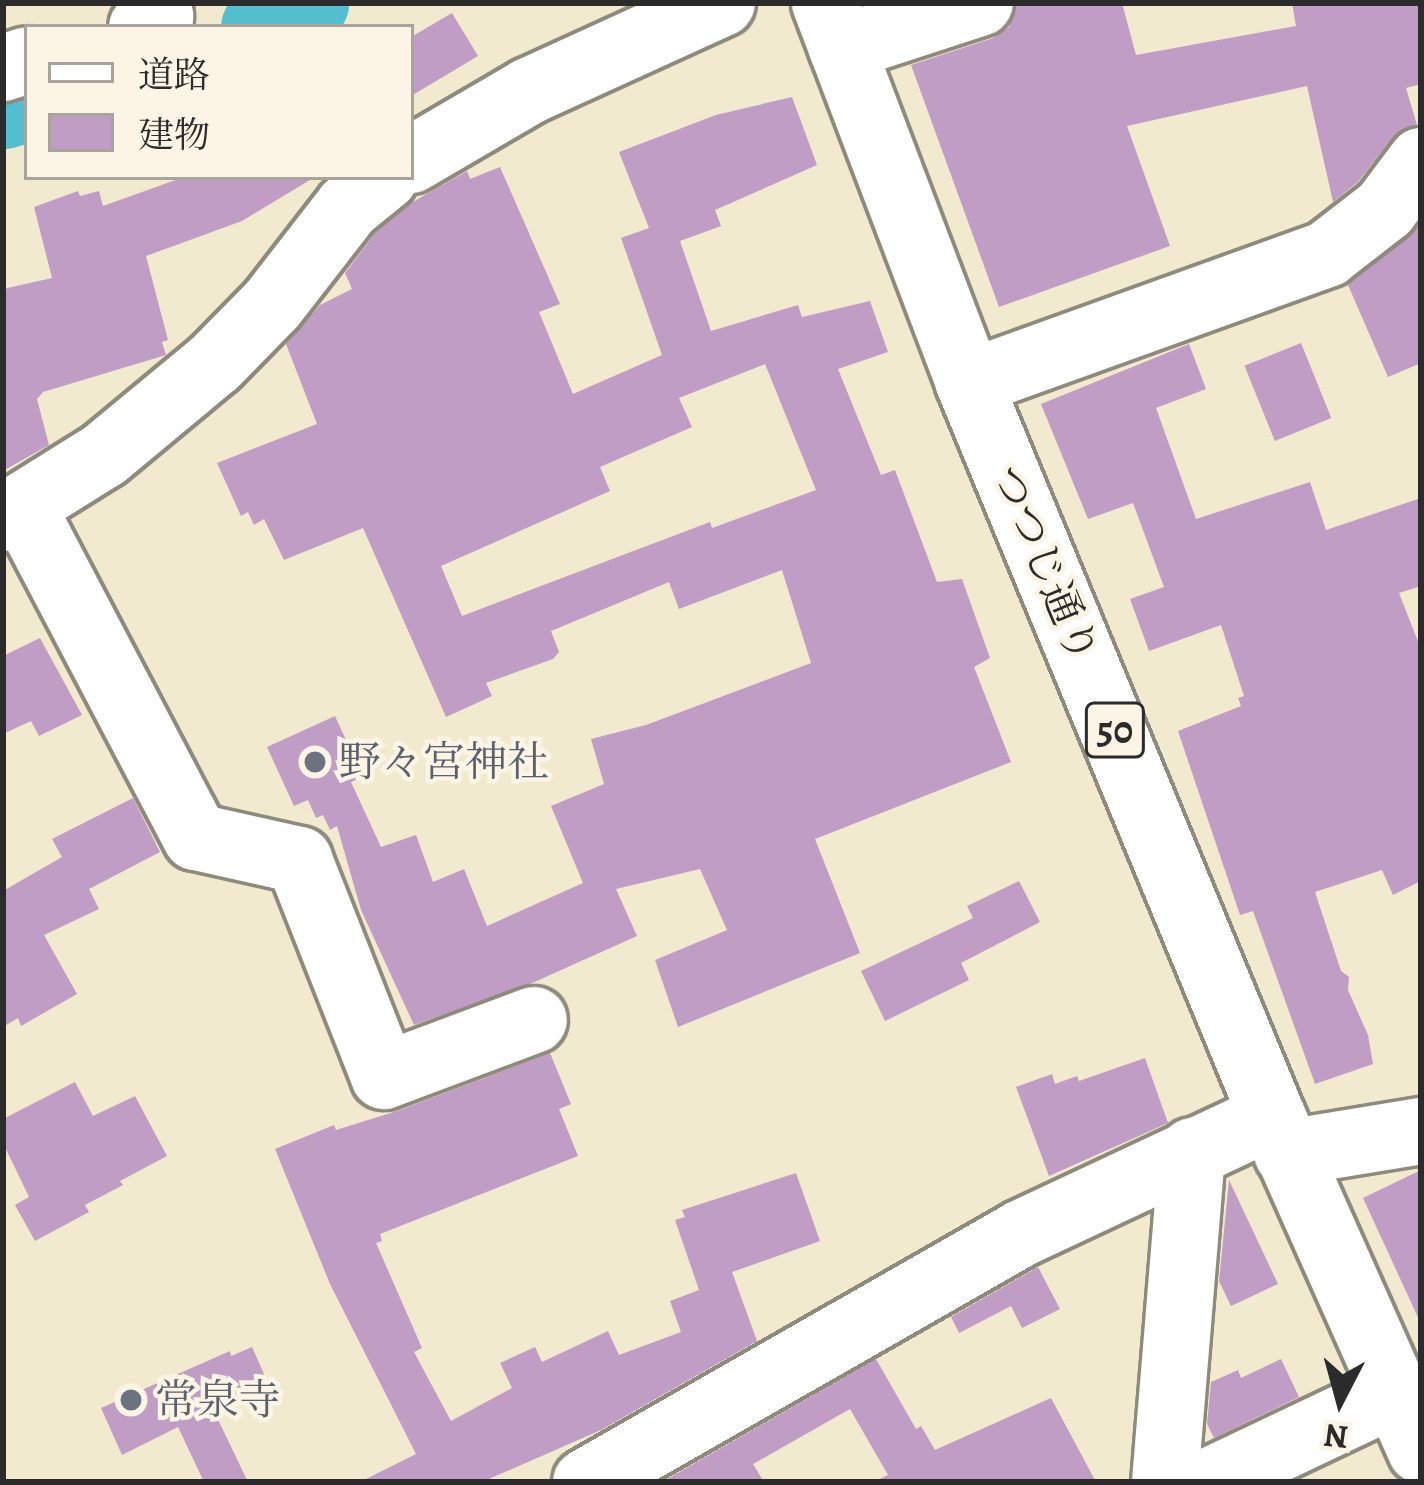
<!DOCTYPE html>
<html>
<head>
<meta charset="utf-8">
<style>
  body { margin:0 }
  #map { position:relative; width:1424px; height:1485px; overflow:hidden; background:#f2eace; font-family:Alegreya,"Noto Serif JP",serif }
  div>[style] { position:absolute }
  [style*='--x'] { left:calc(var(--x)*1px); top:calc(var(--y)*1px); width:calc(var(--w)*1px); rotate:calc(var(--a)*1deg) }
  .river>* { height:81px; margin:-40.5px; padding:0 40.5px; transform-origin:40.5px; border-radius:40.5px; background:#54bed1 }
  .building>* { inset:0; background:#bf9dc4; transform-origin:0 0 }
  .roads { filter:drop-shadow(3px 0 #8e8a7c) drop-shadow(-3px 0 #8e8a7c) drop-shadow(0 3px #8e8a7c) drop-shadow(0 -3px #8e8a7c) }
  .minor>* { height:66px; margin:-33px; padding:0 33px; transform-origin:33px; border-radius:33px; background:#fff }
  .major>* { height:66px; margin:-33px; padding:0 33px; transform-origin:33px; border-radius:33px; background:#fff }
  .dots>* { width:33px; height:33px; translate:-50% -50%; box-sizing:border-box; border:6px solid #fcf5e5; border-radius:50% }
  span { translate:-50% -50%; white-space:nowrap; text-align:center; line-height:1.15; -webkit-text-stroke:9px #fcf5e5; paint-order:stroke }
  .shield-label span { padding:3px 9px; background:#fcf5e5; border:3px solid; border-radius:9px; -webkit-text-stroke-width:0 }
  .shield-label { font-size:39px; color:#2b2b2b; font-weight:700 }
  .street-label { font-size:42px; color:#2b2b2b }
  .worship-label { font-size:42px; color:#5b616d }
  .left { translate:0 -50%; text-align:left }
  .frame { position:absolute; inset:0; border:6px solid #2b2b2b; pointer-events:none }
  .legend { position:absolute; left:24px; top:24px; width:390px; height:156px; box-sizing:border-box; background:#fcf5e5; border:3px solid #a8a49b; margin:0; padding:15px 21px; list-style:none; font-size:36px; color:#2b2b2b }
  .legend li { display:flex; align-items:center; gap:24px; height:60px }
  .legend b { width:60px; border:3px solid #a8a49b }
  .north { position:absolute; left:1280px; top:1341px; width:120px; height:120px; -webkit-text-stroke:9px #fcf5e5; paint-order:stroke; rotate:186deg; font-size:33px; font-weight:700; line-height:48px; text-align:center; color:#2b2b2b }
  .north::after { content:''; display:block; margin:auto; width:42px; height:54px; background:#2b2b2b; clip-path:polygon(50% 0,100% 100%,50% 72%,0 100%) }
</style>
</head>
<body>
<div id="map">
  <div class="river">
    <div style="--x:261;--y:27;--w:53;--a:-27.1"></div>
    <div style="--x:3;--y:108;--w:25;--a:-16"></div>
  </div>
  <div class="building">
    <div style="clip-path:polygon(1016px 3px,1122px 3px,1136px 55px,1296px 26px,1292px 3px,1421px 3px,1421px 84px,1406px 88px,1417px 125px,1392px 138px,1358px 182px,1333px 202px,1307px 86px,1127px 126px,1170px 246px,999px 307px,911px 65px,993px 38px,1009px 27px)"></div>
    <div style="clip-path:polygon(452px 13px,478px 56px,411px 96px,411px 37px)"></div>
    <div style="clip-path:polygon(evenodd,792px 97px,817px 165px,715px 210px,721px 226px,680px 241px,711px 331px,798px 305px,802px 317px,870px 301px,888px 352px,838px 369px,881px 475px,895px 470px,937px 582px,962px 579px,990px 658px,974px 667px,1011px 762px,815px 839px,860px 953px,678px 1027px,655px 960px,727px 930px,700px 869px,616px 889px,637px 936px,530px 984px,414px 1025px,361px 910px,337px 826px,330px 830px,323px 815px,316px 818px,308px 800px,294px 806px,267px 747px,335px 716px,363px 777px,351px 782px,381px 847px,416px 835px,433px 882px,464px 869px,487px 926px,583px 883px,551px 806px,604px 784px,591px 739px,646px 725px,811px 663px,782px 570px,679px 609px,669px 582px,551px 631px,559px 652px,553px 659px,486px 683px,492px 696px,446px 717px,363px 528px,284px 560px,264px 519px,254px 525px,248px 512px,241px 516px,217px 463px,317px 424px,286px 344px,320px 305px,352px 289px,345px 273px,375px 233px,411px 203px,467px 171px,470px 179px,500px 167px,560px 304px,539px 312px,573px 394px,662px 355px,621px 238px,649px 228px,619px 152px,716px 115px,792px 97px,765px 364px,816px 490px,712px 528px,710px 522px,462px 616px,441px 566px,610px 491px,600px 467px,692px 427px,679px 398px,765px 364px)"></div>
    <div style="clip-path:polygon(184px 177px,315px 177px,242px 221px,146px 256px,168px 340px,162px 342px,166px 355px,43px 392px,37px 399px,49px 445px,3px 471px,3px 289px,52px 278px,34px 207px,78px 191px,80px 196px,99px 191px,103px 206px)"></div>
    <div style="clip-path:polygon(1421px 224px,1421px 363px,1388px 377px,1348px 285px)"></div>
    <div style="left:1301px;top:343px;width:81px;height:61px;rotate:68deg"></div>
    <div style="clip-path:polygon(1189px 344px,1206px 389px,1156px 408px,1196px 519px,1310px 482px,1326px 530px,1421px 498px,1421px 586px,1399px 593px,1421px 649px,1421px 881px,1393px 895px,1382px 870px,1315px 892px,1341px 971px,1349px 977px,1348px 990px,1368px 1035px,1373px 1064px,1315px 1084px,1253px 911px,1240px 915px,1178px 731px,1241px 706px,1238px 698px,1244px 696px,1221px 625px,1149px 651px,1130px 599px,1164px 587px,1133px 503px,1088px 519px,1041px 404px)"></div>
    <div style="clip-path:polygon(40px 638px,82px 715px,39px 736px,31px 721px,3px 734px,3px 656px)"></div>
    <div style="clip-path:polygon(133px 798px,160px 852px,89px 889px,99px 909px,44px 935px,77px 994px,21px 1026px,18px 1018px,3px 1027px,3px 891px,62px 857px,52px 839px)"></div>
    <div style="clip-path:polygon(1019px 881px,1040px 922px,961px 963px,969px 980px,885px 1021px,861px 971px,973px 918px,967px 906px)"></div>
    <div style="clip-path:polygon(550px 1053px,571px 1104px,559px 1109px,578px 1156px,380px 1234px,382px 1241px,376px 1243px,422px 1348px,414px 1352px,451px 1421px,512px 1388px,500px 1363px,535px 1347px,542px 1362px,608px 1331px,619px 1355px,681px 1332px,670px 1301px,699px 1290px,675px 1220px,685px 1217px,682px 1210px,796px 1173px,820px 1241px,732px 1272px,757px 1341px,601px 1430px,482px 1482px,360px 1482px,416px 1454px,330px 1284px,275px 1149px,334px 1125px,336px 1130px,397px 1111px)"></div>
    <div style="clip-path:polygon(1145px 1058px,1168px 1123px,1049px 1176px,1016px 1087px,1052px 1074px,1055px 1084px,1077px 1076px,1079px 1081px)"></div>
    <div style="clip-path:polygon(75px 1082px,93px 1116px,135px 1096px,167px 1156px,120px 1181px,123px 1185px,85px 1205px,89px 1212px,35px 1241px,15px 1205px,29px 1197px,3px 1143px,3px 1119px)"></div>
    <div style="clip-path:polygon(1421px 1170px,1421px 1324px,1363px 1198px)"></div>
    <div style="clip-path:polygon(1229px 1180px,1278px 1284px,1231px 1306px,1219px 1281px)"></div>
    <div style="clip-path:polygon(1038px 1267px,1060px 1309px,1022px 1328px,1011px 1306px,959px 1333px,951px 1317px)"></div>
    <div style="clip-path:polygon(252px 1347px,268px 1383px,212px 1407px,248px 1482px,204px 1482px,178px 1427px,122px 1455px,101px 1408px,230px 1351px,231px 1356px)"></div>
    <div style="clip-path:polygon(876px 1359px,916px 1429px,921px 1426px,935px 1450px,1051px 1398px,1096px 1482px,873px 1482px,888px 1475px,850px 1409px,753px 1464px,764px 1482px,662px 1482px)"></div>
    <div style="clip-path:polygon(1281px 1359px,1299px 1397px,1214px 1438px,1207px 1424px,1211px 1382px,1238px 1370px,1241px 1378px)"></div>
  </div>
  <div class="roads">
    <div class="minor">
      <div style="--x:142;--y:27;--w:21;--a:-29"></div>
      <div style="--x:160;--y:17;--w:14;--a:-98"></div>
      <div style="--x:842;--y:48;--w:145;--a:-18.1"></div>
      <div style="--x:3;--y:68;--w:25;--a:-18"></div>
      <div style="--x:411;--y:160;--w:137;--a:-30.3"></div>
      <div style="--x:529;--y:91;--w:212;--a:-24.5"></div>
      <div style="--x:969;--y:383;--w:381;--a:-19.8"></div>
      <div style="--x:1327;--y:254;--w:73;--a:-37.8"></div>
      <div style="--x:1385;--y:209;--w:60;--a:-53.1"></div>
      <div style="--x:23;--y:508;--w:372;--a:62.3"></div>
      <div style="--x:196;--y:837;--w:106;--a:12.6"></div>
      <div style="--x:299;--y:860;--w:232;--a:68.5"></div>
      <div style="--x:384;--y:1076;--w:160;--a:-20.5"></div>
      <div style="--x:3;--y:518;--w:119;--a:-32"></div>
      <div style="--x:104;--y:455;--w:144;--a:-39.7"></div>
      <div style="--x:215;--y:363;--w:81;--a:-45.5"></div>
      <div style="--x:272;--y:305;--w:124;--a:-52.2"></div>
      <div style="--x:348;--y:207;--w:48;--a:-39"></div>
      <div style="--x:1287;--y:1153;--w:136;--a:-9.3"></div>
      <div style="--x:586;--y:1482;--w:502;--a:-29.73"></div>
      <div style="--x:1022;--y:1233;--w:276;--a:-25.1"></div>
      <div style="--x:1165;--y:1482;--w:332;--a:-85.3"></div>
      <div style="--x:1208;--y:1482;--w:205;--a:-25.4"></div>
    </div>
    <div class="major">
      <div style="--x:825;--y:3;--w:406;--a:69.2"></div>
      <div style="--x:969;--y:383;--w:793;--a:67.54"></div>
      <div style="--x:1272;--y:1116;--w:366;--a:66"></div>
    </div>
  </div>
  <div class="dots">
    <div style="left:315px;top:762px;background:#6b7280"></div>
    <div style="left:131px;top:1400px;background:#6b7280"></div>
  </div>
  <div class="shield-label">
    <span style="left:1115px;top:730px">50</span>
  </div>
  <div class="street-label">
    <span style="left:1045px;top:564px;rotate:67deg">つつじ通り</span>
  </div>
  <div class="worship-label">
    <span class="left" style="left:339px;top:762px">野々宮神社</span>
    <span class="left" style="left:155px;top:1400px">常泉寺</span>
  </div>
  <div class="frame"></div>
  <ul class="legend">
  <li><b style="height:15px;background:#fff"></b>道路</li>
  <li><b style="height:33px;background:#bf9dc4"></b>建物</li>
  </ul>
  <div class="north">N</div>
</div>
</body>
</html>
